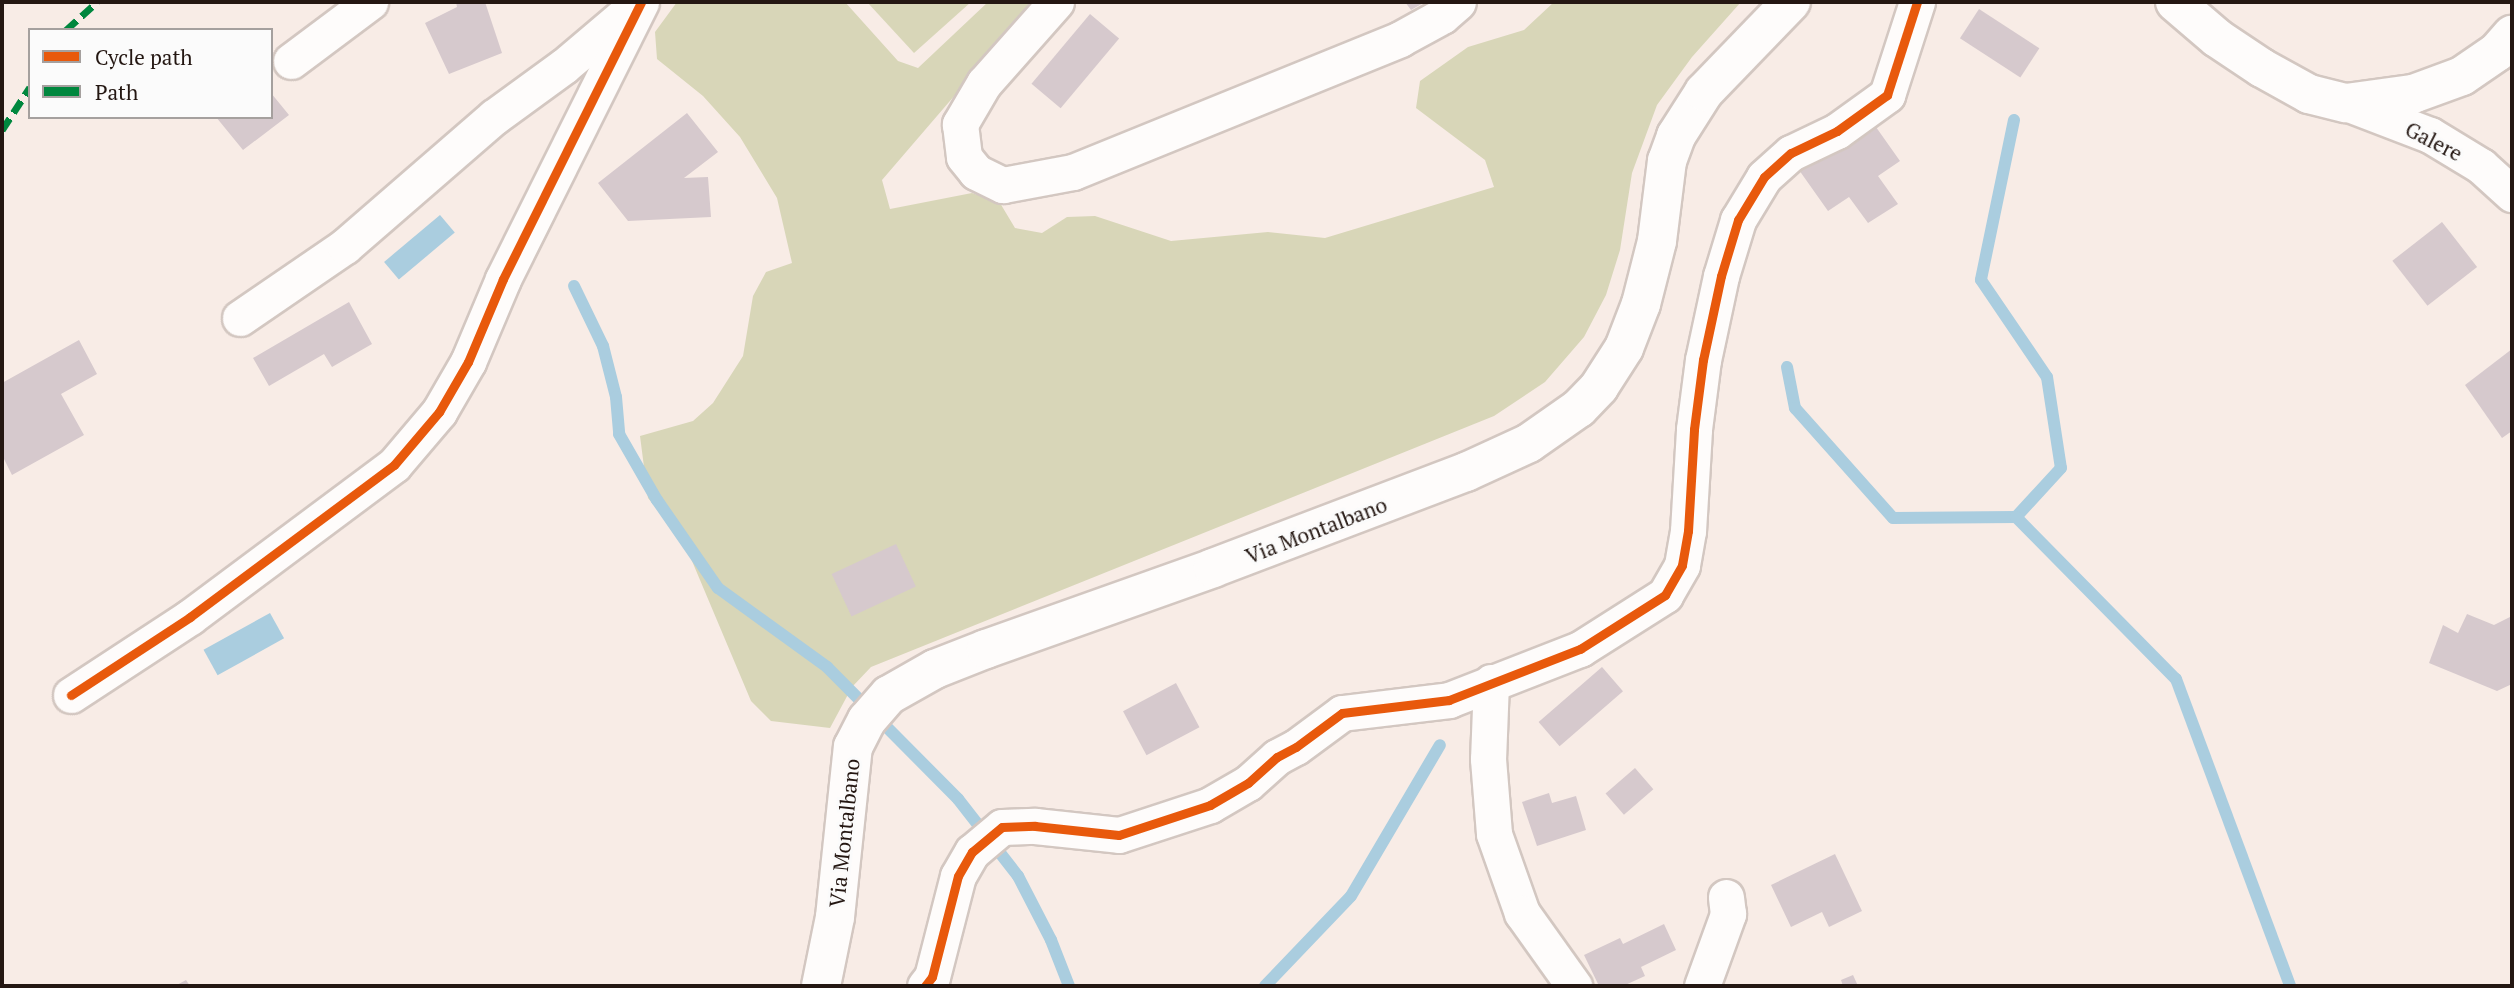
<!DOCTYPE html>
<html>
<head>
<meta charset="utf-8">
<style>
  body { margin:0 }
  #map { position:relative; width:2514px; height:988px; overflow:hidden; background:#f8ece6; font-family:"PT Serif",serif }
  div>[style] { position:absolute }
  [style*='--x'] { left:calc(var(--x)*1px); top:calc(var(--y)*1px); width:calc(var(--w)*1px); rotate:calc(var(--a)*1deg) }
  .green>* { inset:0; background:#d8d6b8 }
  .water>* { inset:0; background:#aacddf; transform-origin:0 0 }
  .stream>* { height:12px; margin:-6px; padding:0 6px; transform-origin:6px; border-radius:6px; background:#aacddf }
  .building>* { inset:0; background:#d6c9cd; transform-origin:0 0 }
  .roads { filter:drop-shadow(2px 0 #d3c7c1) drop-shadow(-2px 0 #d3c7c1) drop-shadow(0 2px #d3c7c1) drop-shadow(0 -2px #d3c7c1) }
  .street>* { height:35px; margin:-17.5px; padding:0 17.5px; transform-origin:17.5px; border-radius:17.5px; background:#fefcfb }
  .secondary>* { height:38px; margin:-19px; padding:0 19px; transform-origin:19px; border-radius:19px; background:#fefcfb }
  .quiet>* { height:7px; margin-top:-3.5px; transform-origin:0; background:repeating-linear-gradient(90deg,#00873e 0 14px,transparent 0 21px) }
  .cycleway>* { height:9px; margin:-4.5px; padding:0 4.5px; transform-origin:4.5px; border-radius:4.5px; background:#e8590c }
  span { translate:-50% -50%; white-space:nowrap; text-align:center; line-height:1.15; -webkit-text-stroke:6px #fbfbfb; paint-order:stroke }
  .street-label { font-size:21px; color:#241712 }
  .frame { position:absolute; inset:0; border:4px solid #241712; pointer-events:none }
  .legend { position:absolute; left:28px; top:28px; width:245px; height:91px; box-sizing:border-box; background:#fbfbfb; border:2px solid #a5a09e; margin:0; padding:9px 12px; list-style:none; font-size:21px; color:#241712 }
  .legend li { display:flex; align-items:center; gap:14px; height:35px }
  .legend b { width:35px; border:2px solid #a5a09e }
</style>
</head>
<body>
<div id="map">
  <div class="green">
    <div style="clip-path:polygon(677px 2px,845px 2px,898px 61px,918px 68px,988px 2px,1035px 2px,882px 180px,890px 209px,972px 193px,1000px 203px,1015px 228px,1042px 233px,1067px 217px,1095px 216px,1171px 241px,1268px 232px,1325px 238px,1494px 187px,1485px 160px,1416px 108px,1420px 81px,1468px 47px,1524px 30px,1554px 2px,1741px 2px,1692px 57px,1657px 105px,1632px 173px,1620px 250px,1606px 295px,1584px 337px,1545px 382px,1494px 416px,871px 667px,852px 687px,830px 728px,771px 721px,751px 701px,684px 542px,648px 498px,640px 436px,693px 421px,713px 403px,743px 356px,753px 296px,766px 272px,792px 263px,777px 198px,740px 137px,703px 96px,657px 59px,655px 32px)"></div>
    <div style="clip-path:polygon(867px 2px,971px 2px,914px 53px)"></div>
  </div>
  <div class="water">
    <div style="left:440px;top:215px;width:23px;height:73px;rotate:50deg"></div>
    <div style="left:270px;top:613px;width:29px;height:76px;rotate:61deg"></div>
  </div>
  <div class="stream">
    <div style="--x:2014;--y:120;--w:163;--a:101.7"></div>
    <div style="--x:1981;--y:280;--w:117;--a:55.8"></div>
    <div style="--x:2047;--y:377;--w:92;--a:81.3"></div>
    <div style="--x:2061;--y:468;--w:67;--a:132.6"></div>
    <div style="--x:574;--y:286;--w:67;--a:64.2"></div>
    <div style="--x:603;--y:346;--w:53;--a:75.7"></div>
    <div style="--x:616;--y:397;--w:37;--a:85"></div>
    <div style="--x:619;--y:434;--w:76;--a:60.1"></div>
    <div style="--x:657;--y:500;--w:107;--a:55.3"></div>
    <div style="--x:718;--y:588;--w:135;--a:35.9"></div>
    <div style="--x:827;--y:667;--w:186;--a:45.2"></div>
    <div style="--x:958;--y:799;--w:98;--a:52.1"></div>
    <div style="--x:1018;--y:876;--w:72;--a:62.7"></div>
    <div style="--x:1051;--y:940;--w:49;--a:68.6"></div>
    <div style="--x:1787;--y:367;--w:42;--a:79"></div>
    <div style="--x:1795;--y:408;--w:147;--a:48.3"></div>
    <div style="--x:1893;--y:518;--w:123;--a:-0.5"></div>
    <div style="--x:2016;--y:517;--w:228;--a:45.4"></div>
    <div style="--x:2176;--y:679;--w:327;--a:69.6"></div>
    <div style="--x:1265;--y:986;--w:124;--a:-46.3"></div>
    <div style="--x:1351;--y:896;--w:175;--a:-59.5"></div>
  </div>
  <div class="building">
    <div style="clip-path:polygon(456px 2px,485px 2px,502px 53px,449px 74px,425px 23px,457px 7px)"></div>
    <div style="clip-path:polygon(1405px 2px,1425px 2px,1411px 10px)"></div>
    <div style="left:1979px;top:9px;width:72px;height:35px;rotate:33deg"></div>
    <div style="left:1090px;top:14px;width:38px;height:91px;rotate:40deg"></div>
    <div style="clip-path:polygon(271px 93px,289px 115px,243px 150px,216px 117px,271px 117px)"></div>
    <div style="clip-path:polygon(687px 113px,718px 152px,684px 178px,708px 177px,711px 217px,628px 221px,598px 183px)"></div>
    <div style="clip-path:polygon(1871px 120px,1900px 161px,1878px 176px,1898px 204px,1868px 223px,1849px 197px,1828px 211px,1799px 170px)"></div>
    <div style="left:2442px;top:222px;width:57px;height:63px;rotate:52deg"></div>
    <div style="clip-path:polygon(349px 302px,372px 344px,332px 367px,324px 354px,269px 386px,253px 358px)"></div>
    <div style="clip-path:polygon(79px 340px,97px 374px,61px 394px,84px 435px,12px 475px,2px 455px,2px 383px)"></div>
    <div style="clip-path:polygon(2512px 349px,2512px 431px,2502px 438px,2465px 385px)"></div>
    <div style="left:896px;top:544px;width:47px;height:71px;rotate:65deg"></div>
    <div style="clip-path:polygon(2467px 614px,2494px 625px,2512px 616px,2512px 684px,2497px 691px,2429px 663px,2443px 625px,2458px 633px)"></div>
    <div style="left:1602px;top:667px;width:32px;height:84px;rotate:49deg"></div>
    <div style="left:1176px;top:683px;width:50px;height:60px;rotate:62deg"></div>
    <div style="left:1635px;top:768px;width:28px;height:39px;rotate:49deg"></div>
    <div style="clip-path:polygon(1549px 793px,1552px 803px,1576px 796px,1586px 830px,1537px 846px,1522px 802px)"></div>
    <div style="clip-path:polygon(1835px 854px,1862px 911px,1829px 927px,1822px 912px,1791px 927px,1771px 885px)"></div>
    <div style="clip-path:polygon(1664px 924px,1676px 950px,1641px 967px,1645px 976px,1623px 986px,1599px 986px,1584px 955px,1620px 938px,1623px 944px)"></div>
    <div style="clip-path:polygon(1853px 975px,1858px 986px,1843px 986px,1841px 980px)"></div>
    <div style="clip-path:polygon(186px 980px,190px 986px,175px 986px)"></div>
  </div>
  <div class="roads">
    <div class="street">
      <div style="--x:1056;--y:2;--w:108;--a:131.6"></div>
      <div style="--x:984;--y:83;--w:48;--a:120.3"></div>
      <div style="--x:960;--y:124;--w:33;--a:83"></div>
      <div style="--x:964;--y:157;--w:19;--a:51"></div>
      <div style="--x:976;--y:172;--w:30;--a:26"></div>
      <div style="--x:1003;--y:185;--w:71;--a:-10.5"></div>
      <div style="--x:1073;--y:172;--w:353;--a:-22.1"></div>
      <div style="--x:1400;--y:39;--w:48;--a:-28.7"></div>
      <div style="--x:1442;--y:16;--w:21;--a:-41"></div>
      <div style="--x:291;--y:61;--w:99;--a:-36.8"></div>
      <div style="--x:2346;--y:103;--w:90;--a:20.9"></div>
      <div style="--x:2430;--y:135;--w:60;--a:31.3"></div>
      <div style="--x:2481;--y:166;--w:42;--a:42.1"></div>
      <div style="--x:240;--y:318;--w:127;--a:-34.4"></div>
      <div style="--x:345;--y:246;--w:197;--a:-40.9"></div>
      <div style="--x:494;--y:117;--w:87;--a:-36.1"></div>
      <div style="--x:564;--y:66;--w:85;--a:-40.2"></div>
      <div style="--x:1491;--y:682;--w:77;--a:92.2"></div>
      <div style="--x:1488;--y:759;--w:75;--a:85.4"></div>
      <div style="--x:1494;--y:834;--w:84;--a:70.5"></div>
      <div style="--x:1522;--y:913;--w:90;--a:54.5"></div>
      <div style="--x:71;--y:695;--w:142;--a:-33.2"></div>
      <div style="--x:190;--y:617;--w:254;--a:-36.7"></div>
      <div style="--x:394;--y:465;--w:70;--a:-49.7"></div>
      <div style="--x:439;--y:412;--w:58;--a:-59.9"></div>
      <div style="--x:468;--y:362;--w:90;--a:-67.1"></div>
      <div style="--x:503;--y:279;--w:309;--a:-63.5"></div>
      <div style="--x:925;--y:986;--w:11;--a:-52"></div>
      <div style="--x:932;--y:977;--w:104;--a:-75.6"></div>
      <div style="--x:958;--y:876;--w:28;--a:-60"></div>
      <div style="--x:972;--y:852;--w:39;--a:-40"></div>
      <div style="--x:1002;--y:827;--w:33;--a:-2"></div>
      <div style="--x:1035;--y:826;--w:84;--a:6.1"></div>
      <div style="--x:1119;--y:835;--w:96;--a:-18.2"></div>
      <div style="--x:1210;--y:805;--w:44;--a:-30.1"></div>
      <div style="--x:1248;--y:783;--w:39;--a:-42"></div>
      <div style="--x:1277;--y:757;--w:21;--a:-28"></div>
      <div style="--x:1296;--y:747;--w:57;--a:-36.5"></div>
      <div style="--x:1342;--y:713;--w:108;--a:-6.9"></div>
      <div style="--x:1449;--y:700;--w:141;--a:-21.3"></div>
      <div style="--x:1580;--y:649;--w:101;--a:-32.4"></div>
      <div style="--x:1665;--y:595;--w:34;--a:-60"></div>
      <div style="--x:1682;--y:565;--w:35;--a:-80"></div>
      <div style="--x:1688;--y:531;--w:102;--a:-86.6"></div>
      <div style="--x:1694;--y:429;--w:70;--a:-82.6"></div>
      <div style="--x:1703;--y:360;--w:86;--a:-77.9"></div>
      <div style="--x:1721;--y:276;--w:59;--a:-73.1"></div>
      <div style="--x:1738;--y:220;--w:50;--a:-58.8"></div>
      <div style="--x:1764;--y:177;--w:36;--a:-42"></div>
      <div style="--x:1791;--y:153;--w:51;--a:-25.6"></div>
      <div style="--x:1837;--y:131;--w:62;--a:-35.8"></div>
      <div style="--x:1887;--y:95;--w:98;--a:-72.1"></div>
      <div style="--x:1702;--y:986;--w:77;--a:-70.1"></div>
      <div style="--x:1728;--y:914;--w:17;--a:-97"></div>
    </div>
    <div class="secondary">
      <div style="--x:2175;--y:2;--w:55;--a:40.6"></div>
      <div style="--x:2217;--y:38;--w:54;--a:33.7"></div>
      <div style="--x:2262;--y:68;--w:54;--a:29"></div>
      <div style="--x:2309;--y:94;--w:38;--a:14"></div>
      <div style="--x:2346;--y:103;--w:68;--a:-7.7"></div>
      <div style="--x:2413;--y:94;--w:52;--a:-20.2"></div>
      <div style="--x:2462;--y:76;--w:42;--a:-34.4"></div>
      <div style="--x:2497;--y:52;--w:23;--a:-49"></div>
      <div style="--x:821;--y:986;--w:70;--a:-78.5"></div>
      <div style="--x:835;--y:917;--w:171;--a:-84"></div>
      <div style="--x:853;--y:747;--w:30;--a:-63"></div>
      <div style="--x:867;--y:720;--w:33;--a:-49"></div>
      <div style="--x:889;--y:695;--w:53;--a:-29.5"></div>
      <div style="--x:935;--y:669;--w:55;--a:-21.4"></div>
      <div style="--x:986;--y:649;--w:241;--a:-19.6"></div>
      <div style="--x:1213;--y:568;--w:271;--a:-20.8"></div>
      <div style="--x:1466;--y:472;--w:69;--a:-24.7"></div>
      <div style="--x:1529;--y:443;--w:61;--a:-35"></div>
      <div style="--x:1579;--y:408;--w:29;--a:-46"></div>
      <div style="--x:1599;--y:387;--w:46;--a:-57.3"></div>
      <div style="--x:1624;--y:348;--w:47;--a:-68.9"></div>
      <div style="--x:1641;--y:304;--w:65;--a:-75.7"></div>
      <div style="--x:1657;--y:241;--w:81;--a:-82.9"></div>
      <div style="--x:1667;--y:161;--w:27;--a:-70"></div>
      <div style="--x:1676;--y:136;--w:52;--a:-57.5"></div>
      <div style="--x:1704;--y:92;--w:125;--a:-46"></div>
    </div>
  </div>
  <div class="quiet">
    <div style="--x:66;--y:30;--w:42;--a:-42.1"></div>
    <div style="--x:2;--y:130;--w:51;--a:-56.9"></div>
  </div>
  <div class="cycleway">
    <div style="--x:71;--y:695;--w:142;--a:-33.2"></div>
    <div style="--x:190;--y:617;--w:254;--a:-36.7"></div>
    <div style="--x:394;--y:465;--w:70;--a:-49.7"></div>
    <div style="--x:439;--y:412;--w:58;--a:-59.9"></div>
    <div style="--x:468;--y:362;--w:90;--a:-67.1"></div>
    <div style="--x:503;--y:279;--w:309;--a:-63.5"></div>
    <div style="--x:925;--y:986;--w:11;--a:-52"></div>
    <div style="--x:932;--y:977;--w:104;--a:-75.6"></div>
    <div style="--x:958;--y:876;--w:28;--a:-60"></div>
    <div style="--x:972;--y:852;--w:39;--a:-40"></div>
    <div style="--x:1002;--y:827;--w:33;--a:-2"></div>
    <div style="--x:1035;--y:826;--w:84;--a:6.1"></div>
    <div style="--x:1119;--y:835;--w:96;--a:-18.2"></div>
    <div style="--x:1210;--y:805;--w:44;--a:-30.1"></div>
    <div style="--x:1248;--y:783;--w:39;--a:-42"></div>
    <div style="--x:1277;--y:757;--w:21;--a:-28"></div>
    <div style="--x:1296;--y:747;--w:57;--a:-36.5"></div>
    <div style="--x:1342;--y:713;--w:108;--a:-6.9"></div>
    <div style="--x:1449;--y:700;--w:141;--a:-21.3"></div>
    <div style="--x:1580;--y:649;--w:101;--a:-32.4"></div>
    <div style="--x:1665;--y:595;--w:34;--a:-60"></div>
    <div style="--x:1682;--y:565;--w:35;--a:-80"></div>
    <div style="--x:1688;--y:531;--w:102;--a:-86.6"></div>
    <div style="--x:1694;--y:429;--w:70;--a:-82.6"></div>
    <div style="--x:1703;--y:360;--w:86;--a:-77.9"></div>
    <div style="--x:1721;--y:276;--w:59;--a:-73.1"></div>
    <div style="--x:1738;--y:220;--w:50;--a:-58.8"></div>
    <div style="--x:1764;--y:177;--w:36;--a:-42"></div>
    <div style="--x:1791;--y:153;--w:51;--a:-25.6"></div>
    <div style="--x:1837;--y:131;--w:62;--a:-35.8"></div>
    <div style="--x:1887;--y:95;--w:98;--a:-72.1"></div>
  </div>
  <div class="street-label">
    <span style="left:2434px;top:141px;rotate:27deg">Galere</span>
    <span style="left:1316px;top:530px;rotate:-21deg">Via Montalbano</span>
    <span style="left:844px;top:833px;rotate:-84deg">Via Montalbano</span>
  </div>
  <div class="frame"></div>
  <ul class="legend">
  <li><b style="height:9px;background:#e8590c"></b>Cycle path</li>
  <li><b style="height:9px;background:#00873e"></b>Path</li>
  </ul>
</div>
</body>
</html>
